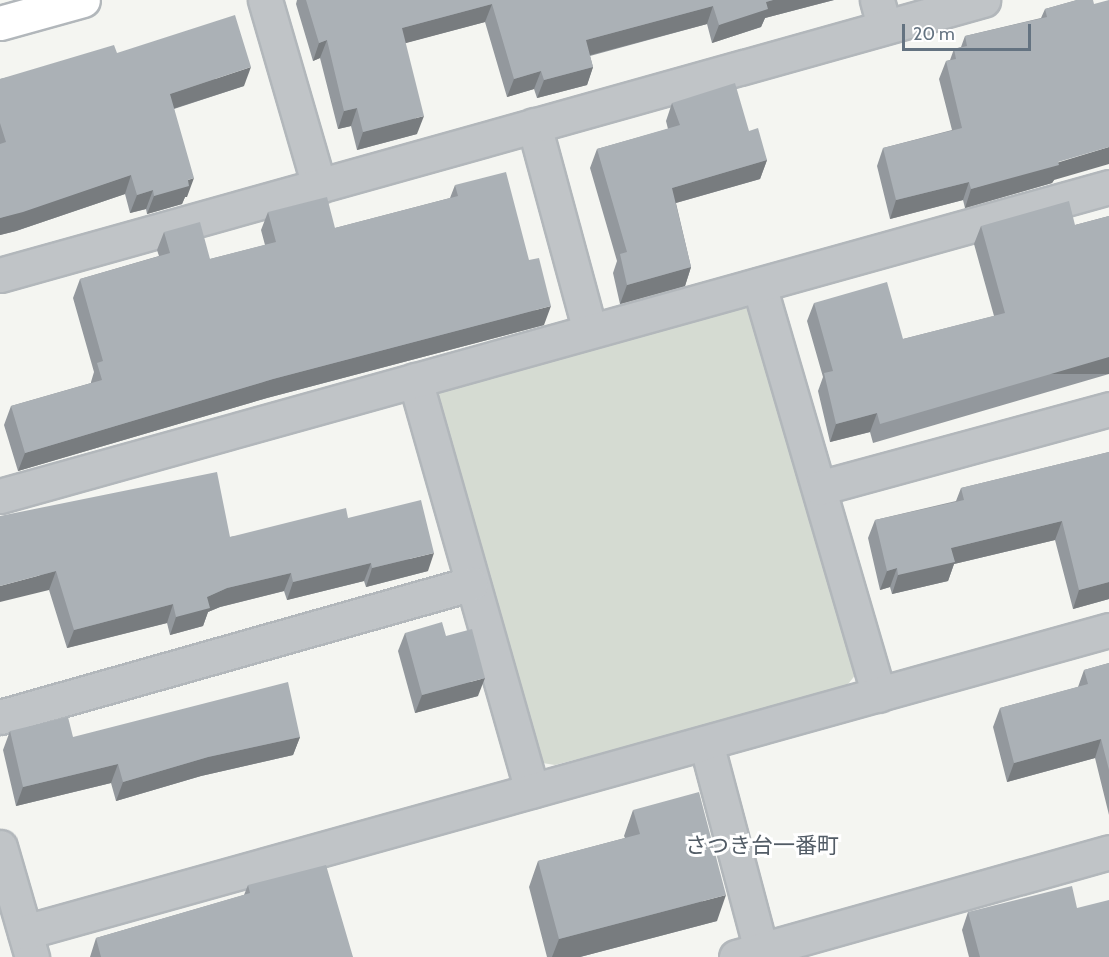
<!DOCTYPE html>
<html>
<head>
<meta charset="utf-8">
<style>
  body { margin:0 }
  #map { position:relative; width:1109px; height:957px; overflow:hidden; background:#f4f5f1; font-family:Cabin,"Noto Sans JP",sans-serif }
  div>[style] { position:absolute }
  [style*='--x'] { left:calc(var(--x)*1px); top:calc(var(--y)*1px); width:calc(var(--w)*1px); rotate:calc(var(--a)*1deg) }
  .green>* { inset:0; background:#d5dbd2 }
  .roads { filter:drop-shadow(2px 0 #b2b7bb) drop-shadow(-2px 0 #b2b7bb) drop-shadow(0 2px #b2b7bb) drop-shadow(0 -2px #b2b7bb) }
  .street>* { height:33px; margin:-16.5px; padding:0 16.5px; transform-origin:16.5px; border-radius:16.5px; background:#c0c4c7 }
  .secondary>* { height:33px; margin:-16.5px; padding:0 16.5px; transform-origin:16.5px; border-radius:16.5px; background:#fff }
  .wall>* { inset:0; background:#93989d }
  .shaded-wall>* { inset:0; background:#787c7f; transform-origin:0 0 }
  .building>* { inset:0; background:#abb1b6 }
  span { translate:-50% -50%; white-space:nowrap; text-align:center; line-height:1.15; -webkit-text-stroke:6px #fff; paint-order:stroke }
  .quarter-label { font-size:22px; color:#525c66 }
  .scale { position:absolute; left:902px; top:24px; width:129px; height:27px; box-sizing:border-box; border:3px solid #647381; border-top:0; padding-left:8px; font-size:18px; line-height:21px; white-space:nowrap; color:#647381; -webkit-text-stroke:4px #fff; paint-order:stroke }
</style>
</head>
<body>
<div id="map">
  <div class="green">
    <div style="clip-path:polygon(739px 301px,754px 314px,857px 673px,844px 689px,555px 765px,536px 762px,435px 402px,443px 388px)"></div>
  </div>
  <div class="roads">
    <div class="street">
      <div style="--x:265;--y:0;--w:194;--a:73.8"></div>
      <div style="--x:877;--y:0;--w:28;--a:75"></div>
      <div style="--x:534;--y:125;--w:213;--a:74.8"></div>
      <div style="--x:0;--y:275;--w:1021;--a:-15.63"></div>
      <div style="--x:759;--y:285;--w:427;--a:73.7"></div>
      <div style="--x:415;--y:380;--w:427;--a:74.1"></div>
      <div style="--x:819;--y:488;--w:301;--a:-15.2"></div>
      <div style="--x:0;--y:496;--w:1151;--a:-15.57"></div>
      <div style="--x:0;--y:717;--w:489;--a:-15.8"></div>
      <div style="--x:706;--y:743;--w:214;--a:75.1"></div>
      <div style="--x:0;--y:847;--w:115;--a:73.8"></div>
      <div style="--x:25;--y:932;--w:1125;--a:-15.57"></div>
      <div style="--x:736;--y:957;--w:387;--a:-15.7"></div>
    </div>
    <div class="secondary">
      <div style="--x:0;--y:23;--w:86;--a:-15.5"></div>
    </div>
  </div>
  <div class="wall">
    <div style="clip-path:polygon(297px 0,834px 0,765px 18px,761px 27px,712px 43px,707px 24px,590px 56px,593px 67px,587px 85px,537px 98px,534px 89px,507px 97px,485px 22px,405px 43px,417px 134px,357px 150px,351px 126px,338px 129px,320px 58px,313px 61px,296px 4px)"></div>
    <div style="clip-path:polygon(1077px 0,1054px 180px,1052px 183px,965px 208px,963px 200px,890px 219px,877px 166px,883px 148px,952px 130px,939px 79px,946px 61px,950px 60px,954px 49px,961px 47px,965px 36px,1041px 18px,1045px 9px)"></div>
    <div style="clip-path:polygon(117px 53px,244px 86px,174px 109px,187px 197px,185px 197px,182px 204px,147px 214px,146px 209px,130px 213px,125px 194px,16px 231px,0 235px,0 79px)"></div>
    <div style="clip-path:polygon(672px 103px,749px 131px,767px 160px,760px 179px,676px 203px,691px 267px,685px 286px,620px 304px,613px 273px,617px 261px,590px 168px,597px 149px,668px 129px,666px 121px)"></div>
    <div style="clip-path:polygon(455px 185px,544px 325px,267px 398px,18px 471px,4px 425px,11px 406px,91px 383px,91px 382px,94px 372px,73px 298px,80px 279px,159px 256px,157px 250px,164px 232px,210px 259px,265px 245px,261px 230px,268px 212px,335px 228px,450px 198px)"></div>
    <div style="clip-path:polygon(1109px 216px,1109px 374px,873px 443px,870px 432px,830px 442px,818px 391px,823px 377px,807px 321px,814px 303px,903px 339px,994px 316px,974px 244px,981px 226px,1075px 225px)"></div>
    <div style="clip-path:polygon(1109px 452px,1109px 599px,1073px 609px,1055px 540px,954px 564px,948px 581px,892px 594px,890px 587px,880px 590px,868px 538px,875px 520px,956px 501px,961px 488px)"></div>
    <div style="clip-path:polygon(0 516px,230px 537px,348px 518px,428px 571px,366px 587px,364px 581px,287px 600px,284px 591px,220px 607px,208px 612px,203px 626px,170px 635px,167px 623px,67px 648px,49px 590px)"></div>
    <div style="clip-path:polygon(405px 633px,446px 636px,478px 696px,415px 713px,398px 651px)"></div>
    <div style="clip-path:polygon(1109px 663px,1109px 815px,1095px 758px,1007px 782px,993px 727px,1000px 708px,1078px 687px,1084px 670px)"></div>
    <div style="clip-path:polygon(10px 731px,73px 737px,300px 737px,293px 755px,201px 776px,116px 801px,111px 783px,16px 806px,3px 750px)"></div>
    <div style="clip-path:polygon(633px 810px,717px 921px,580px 957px,547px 957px,529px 887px,538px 861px,625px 838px,624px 836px)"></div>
    <div style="clip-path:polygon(248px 885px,353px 957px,90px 957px,96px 938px,244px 895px)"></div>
    <div style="clip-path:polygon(1077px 908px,1109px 957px,969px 957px,962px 930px,968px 912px)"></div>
  </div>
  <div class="shaded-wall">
    <div style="clip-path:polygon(773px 0,834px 0,765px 18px,761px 27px,712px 43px,719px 25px,766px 2px)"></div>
    <div style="clip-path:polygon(492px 4px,485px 22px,395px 46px,402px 28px)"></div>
    <div style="clip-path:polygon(713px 6px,707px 24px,579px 58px,586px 40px)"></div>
    <div style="clip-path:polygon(327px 40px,320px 58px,313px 61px,319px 43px)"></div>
    <div style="clip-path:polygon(251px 67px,244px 86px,163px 112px,170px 94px)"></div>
    <div style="clip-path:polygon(593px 67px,587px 85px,537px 98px,544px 80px)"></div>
    <div style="clip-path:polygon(541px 71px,534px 89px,507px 97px,514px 79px)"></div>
    <div style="clip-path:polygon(357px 108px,351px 126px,338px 129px,344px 111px)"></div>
    <div style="clip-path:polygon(424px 116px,417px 134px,357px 150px,363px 132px)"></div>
    <div style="clip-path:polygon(1109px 147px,1109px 164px,1054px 180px,1052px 183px,965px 208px,971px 189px)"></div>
    <div style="clip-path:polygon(767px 160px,760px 179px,665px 206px,672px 188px)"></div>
    <div style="clip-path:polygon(131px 175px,125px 194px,16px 231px,0 235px,0 218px)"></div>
    <div style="clip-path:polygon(194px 178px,187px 197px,185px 197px,182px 204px,147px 214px,154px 196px,188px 180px)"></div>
    <div style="clip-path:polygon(969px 182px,963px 200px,890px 219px,896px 200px)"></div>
    <div style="clip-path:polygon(153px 190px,146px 209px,130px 213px,137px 195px)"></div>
    <div style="clip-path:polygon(691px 267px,685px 286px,620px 304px,627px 285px)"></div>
    <div style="clip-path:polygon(551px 306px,544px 325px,267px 398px,18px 471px,25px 453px,273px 379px)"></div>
    <div style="left:1109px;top:357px;width:17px;height:239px;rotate:90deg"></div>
    <div style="clip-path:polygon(877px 413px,870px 432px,830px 442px,836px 424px)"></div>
    <div style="clip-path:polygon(1062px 521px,1055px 540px,954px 564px,948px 581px,892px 594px,898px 575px,951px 548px)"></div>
    <div style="clip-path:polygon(434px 553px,428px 571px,366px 587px,372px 568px)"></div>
    <div style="clip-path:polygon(371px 563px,364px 581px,287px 600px,293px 582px)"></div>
    <div style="clip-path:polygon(897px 568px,890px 587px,880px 590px,887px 571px)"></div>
    <div style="clip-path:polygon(56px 571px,49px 590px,0 602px,0 586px)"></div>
    <div style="clip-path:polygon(291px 573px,284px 591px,220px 607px,208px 612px,203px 626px,170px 635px,176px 617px,207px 597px,227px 588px)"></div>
    <div style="clip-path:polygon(1109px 582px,1109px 599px,1073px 609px,1079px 590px)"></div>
    <div style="clip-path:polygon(173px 604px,167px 623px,67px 648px,74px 630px)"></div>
    <div style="clip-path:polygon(485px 678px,478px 696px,415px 713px,422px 695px)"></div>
    <div style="clip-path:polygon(300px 737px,293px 755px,201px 776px,116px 801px,123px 782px,208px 757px)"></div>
    <div style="clip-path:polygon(1101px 739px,1095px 758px,1007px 782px,1014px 763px)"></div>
    <div style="clip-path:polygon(118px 764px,111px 783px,16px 806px,23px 787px)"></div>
    <div style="clip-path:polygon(726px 895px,717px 921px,580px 957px,552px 957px,559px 939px)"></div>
  </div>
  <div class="building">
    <div style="clip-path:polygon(306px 0,773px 0,766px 2px,768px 9px,719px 25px,713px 6px,586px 40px,593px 67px,544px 80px,541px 71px,514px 79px,492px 4px,402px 28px,424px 116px,363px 132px,357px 108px,344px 111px,327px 40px,319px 43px)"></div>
    <div style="clip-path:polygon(1077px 0,1093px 0,1094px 4px,1109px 0,1109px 147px,1058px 162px,1059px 165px,971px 189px,969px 182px,896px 200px,883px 148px,962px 128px,946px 61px,956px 59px,954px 49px,967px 46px,965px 36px,1047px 17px,1045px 9px)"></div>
    <div style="clip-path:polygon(235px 15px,251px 67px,170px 94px,194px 178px,188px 180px,189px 186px,154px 196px,153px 190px,137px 195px,131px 175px,23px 212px,0 218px,0 144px,6px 142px,0 123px,0 79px,114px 45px,117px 53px)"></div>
    <div style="clip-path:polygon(735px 83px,749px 131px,758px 128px,767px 160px,672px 188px,691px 267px,627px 285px,620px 254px,627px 252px,597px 149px,680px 125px,672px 103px)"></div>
    <div style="clip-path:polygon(506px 172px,529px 260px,539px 258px,551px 306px,273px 379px,25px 453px,11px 406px,102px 380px,97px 363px,103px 361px,80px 279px,170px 253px,164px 232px,200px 222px,210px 259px,276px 242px,268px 212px,327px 197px,335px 228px,458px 196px,455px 185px)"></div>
    <div style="clip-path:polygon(1069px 201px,1075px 225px,1109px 216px,1109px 357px,880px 424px,877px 413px,836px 424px,824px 373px,833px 371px,814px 303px,887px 282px,903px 339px,1005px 313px,981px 226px)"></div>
    <div style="clip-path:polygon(1109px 452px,1109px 582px,1079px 590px,1062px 521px,951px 548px,955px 562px,898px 575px,897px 568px,887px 571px,875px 520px,964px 500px,961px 488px)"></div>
    <div style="clip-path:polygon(217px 472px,230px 537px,346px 508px,348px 518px,421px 500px,434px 553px,372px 568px,371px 563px,293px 582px,291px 573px,227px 588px,207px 597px,210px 608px,176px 617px,173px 604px,74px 630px,56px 571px,0 586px,0 516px)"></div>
    <div style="clip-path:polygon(442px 622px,446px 636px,472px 629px,485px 678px,422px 695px,405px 633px)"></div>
    <div style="clip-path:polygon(1109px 663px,1109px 770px,1101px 739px,1014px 763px,1000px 708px,1088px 684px,1084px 670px)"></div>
    <div style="clip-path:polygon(288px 682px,300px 737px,208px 757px,123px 782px,118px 764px,23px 787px,10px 731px,68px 717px,73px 737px)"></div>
    <div style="clip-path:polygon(699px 792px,726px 895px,559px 939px,538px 861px,640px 834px,633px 810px)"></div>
    <div style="clip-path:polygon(326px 865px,353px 957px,101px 957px,96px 938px,250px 893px,248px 885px)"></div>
    <div style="clip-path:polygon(1072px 886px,1077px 908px,1109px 900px,1109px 957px,980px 957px,968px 912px)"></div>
  </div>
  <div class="quarter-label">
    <span style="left:762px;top:846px">さつき台一番町</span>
  </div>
  <div class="scale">20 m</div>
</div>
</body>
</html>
